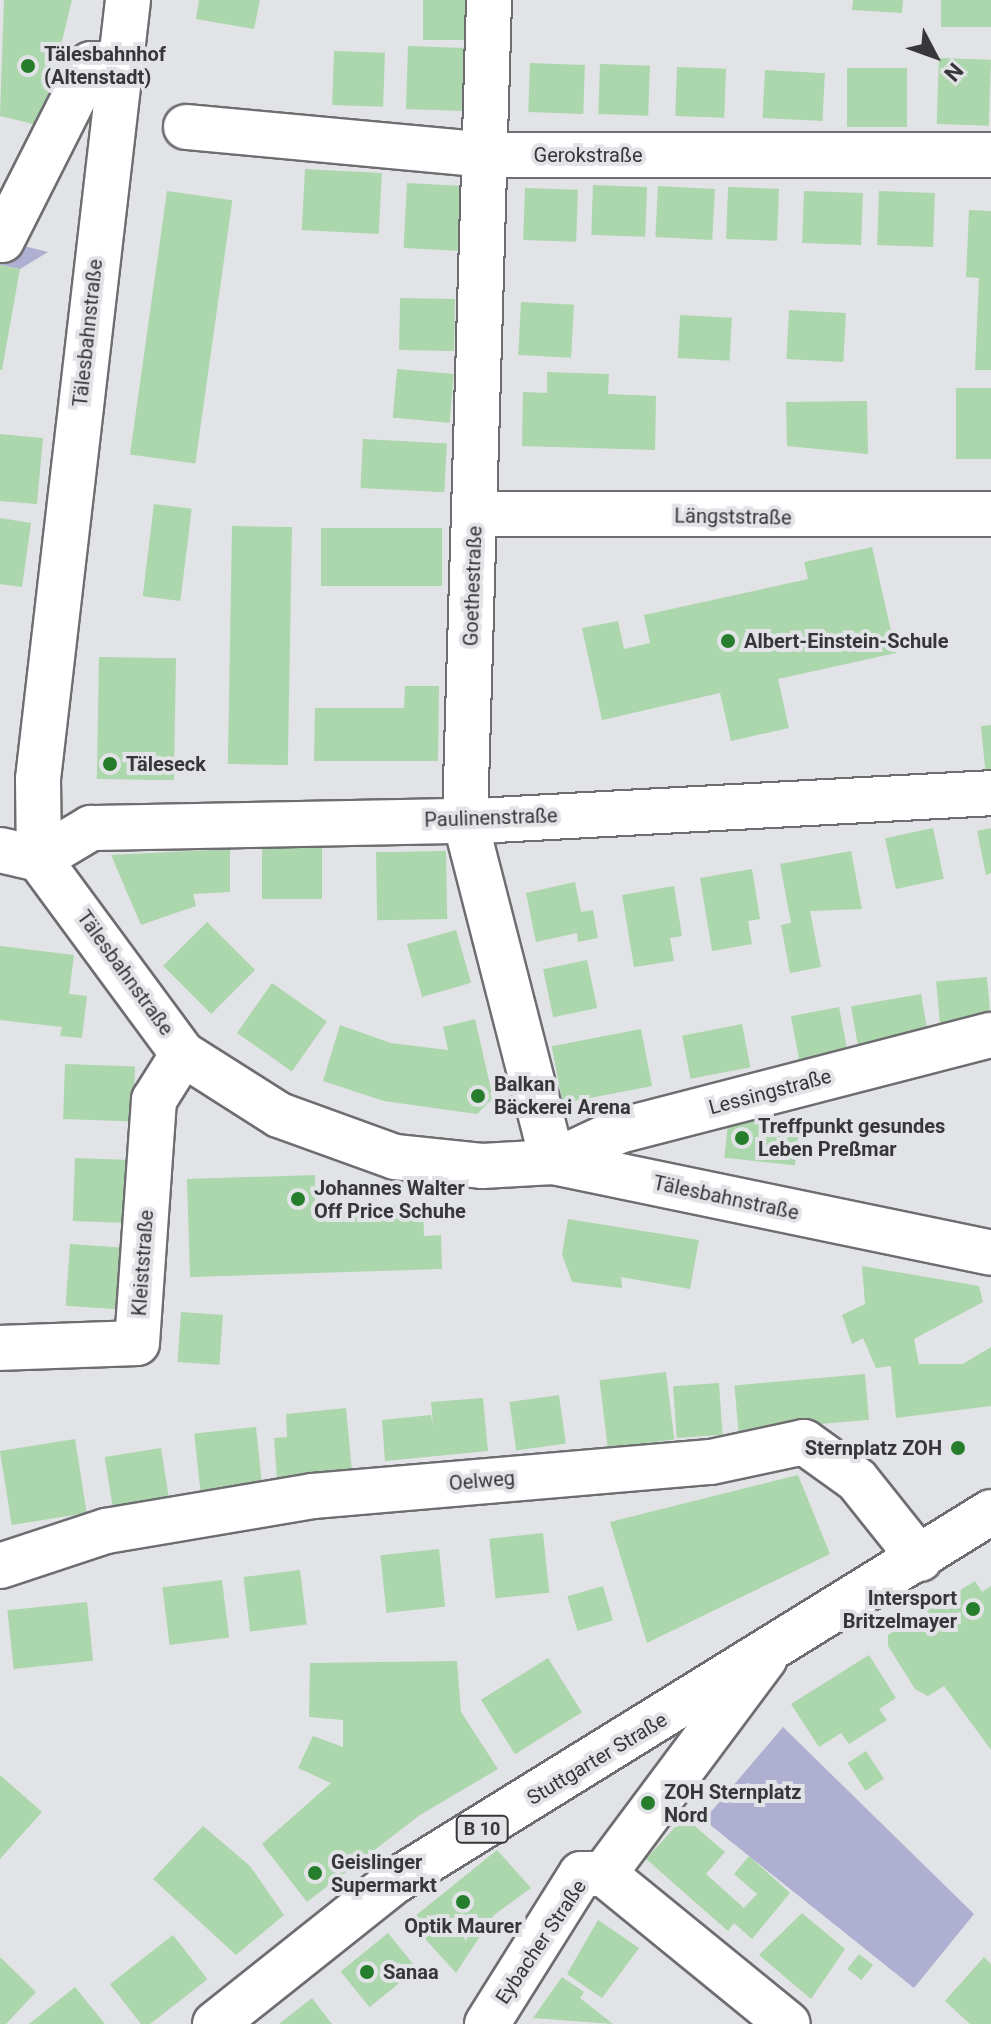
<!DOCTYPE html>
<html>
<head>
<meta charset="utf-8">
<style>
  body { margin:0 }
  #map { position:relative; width:991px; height:2024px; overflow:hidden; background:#e2e3e7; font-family:Roboto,sans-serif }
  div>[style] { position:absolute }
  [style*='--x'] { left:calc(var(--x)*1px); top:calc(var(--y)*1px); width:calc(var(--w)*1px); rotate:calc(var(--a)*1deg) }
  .green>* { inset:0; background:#afafd1 }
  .building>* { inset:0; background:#acd6ab; transform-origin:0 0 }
  .roads { filter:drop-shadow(2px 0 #6e6e72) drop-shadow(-2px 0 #6e6e72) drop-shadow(0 2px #6e6e72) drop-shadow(0 -2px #6e6e72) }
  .minor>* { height:44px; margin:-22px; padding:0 22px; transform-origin:22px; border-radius:22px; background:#fff }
  .major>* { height:44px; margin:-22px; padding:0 22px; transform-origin:22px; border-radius:22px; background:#fff }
  .dots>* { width:22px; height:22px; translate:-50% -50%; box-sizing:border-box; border:4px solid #e2e3e7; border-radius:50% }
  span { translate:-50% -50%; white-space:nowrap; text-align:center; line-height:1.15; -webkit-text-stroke:8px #e2e3e7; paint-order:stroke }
  .shield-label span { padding:2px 6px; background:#e2e3e7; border:2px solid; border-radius:6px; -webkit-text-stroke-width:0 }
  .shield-label { font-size:18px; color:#373739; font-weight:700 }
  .poi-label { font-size:20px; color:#373739; font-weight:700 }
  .left { translate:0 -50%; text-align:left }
  .right { translate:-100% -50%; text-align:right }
  .street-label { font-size:20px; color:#373739 }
  .north { position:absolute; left:895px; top:16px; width:80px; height:80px; -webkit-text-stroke:6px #e2e3e7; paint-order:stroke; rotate:131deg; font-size:22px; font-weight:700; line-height:32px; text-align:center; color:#373739 }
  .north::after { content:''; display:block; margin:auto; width:28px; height:36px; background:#373739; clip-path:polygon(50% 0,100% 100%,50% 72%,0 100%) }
</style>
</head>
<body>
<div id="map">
  <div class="green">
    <div style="clip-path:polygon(0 240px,48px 252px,20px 269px,0 265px)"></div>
    <div style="clip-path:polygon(783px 1727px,974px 1914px,914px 1988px,704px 1820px)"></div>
  </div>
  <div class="building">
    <div style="clip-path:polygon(4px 0,72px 0,41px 126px,0 116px)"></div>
    <div style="clip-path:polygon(199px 0,260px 0,254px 29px,196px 19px)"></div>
    <div style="left:423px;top:0;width:45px;height:40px"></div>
    <div style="clip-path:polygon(853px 0,903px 0,902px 13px,852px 10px)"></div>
    <div style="left:941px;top:0;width:50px;height:27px"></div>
    <div style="left:408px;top:46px;width:58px;height:63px;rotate:2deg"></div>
    <div style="left:334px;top:51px;width:51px;height:54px;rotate:2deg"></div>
    <div style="left:939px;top:58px;width:52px;height:66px;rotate:2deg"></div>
    <div style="left:530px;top:63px;width:55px;height:49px;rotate:2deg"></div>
    <div style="left:600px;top:64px;width:50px;height:50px;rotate:2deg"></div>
    <div style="left:677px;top:67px;width:49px;height:49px;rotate:2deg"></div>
    <div style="left:847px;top:68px;width:60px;height:59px"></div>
    <div style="left:765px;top:70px;width:60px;height:48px;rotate:3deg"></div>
    <div style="left:305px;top:169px;width:77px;height:61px;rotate:3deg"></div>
    <div style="left:407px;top:183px;width:57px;height:65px;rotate:3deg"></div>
    <div style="left:593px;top:185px;width:54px;height:50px;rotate:2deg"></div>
    <div style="left:658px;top:186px;width:57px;height:51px;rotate:3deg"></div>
    <div style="left:728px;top:187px;width:51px;height:52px;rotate:2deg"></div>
    <div style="left:525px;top:188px;width:53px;height:52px;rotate:2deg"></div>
    <div style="left:167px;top:191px;width:66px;height:266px;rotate:8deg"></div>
    <div style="left:804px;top:191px;width:59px;height:52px;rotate:2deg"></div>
    <div style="left:879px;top:191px;width:56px;height:54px;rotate:2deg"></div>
    <div style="clip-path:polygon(969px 210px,991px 211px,991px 370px,975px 370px,979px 278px,966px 277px)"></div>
    <div style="clip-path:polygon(0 265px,20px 269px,2px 370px,0 370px)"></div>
    <div style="left:400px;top:298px;width:55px;height:52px;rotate:1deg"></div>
    <div style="left:521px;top:302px;width:53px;height:53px;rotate:3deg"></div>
    <div style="left:789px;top:310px;width:57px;height:49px;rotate:3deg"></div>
    <div style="left:680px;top:315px;width:52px;height:43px;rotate:3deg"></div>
    <div style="left:397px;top:369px;width:57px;height:49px;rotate:5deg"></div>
    <div style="clip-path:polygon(547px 372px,609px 374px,608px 394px,656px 396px,655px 450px,522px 446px,523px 392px,547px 393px)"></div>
    <div style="left:956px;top:388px;width:35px;height:71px"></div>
    <div style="clip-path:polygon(867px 401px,868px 454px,787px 446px,786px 402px)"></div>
    <div style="clip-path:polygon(0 434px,43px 438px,37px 504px,0 501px)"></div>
    <div style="left:363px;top:439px;width:84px;height:49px;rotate:3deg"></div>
    <div style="left:154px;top:504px;width:38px;height:93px;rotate:7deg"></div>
    <div style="clip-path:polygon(0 518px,31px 523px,22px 587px,0 584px)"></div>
    <div style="left:232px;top:526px;width:60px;height:238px;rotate:1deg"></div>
    <div style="left:321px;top:528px;width:121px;height:58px"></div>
    <div style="clip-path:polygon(872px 547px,896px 653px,778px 679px,789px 728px,731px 741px,720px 693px,602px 720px,582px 628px,618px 621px,624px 649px,650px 643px,644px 615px,808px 579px,804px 562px)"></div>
    <div style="left:99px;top:657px;width:77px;height:122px;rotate:1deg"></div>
    <div style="clip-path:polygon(405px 686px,439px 686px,438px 761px,314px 761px,315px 708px,404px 708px)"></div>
    <div style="clip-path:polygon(991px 725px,991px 777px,986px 778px,981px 726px)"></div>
    <div style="left:933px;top:828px;width:52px;height:49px;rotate:78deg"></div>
    <div style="clip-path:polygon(991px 828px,991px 873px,986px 875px,977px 831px)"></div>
    <div style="left:262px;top:846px;width:60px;height:53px"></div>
    <div style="clip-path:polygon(230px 849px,230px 892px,193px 894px,196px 906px,141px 925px,111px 855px)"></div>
    <div style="left:446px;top:851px;width:68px;height:70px;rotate:89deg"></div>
    <div style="clip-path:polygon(851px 851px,862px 909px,810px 911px,821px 967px,790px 973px,781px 925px,791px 923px,780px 864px)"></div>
    <div style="clip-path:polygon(752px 869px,760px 919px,748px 921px,752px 944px,712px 951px,700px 878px)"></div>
    <div style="clip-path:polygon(575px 882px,581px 912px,593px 910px,598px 938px,578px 942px,577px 933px,536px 942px,526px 893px)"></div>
    <div style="clip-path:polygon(674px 886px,682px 936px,670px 938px,674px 961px,634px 967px,622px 895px)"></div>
    <div style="left:207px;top:922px;width:68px;height:62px;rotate:45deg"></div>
    <div style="left:456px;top:930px;width:55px;height:51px;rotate:74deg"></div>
    <div style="clip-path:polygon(0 946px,74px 955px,69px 994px,87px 996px,82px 1038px,60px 1036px,62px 1027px,0 1020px)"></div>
    <div style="left:587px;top:960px;width:49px;height:45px;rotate:78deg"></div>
    <div style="left:987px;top:977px;width:45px;height:51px;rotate:85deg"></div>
    <div style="left:272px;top:983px;width:67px;height:61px;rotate:35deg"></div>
    <div style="left:921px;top:994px;width:45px;height:71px;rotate:80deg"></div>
    <div style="left:839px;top:1007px;width:44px;height:49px;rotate:79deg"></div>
    <div style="clip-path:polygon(475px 1019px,493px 1098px,477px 1114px,384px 1101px,323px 1081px,340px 1025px,391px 1043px,448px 1050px,443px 1027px)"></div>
    <div style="left:742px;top:1024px;width:44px;height:61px;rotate:79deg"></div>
    <div style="left:641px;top:1029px;width:58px;height:91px;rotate:79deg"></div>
    <div style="left:65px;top:1064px;width:70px;height:55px;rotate:2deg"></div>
    <div style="left:729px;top:1114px;width:71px;height:44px;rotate:6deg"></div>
    <div style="left:75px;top:1158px;width:56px;height:63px;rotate:2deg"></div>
    <div style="clip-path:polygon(315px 1175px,315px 1208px,423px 1204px,424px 1236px,441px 1235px,442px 1269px,190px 1277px,187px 1179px)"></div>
    <div style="clip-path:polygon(568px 1219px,699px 1240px,690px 1289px,621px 1277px,622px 1288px,572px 1282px,562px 1254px)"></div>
    <div style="left:70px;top:1244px;width:54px;height:62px;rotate:4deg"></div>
    <div style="clip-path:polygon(862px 1266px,979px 1286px,983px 1302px,914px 1339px,919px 1364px,963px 1364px,991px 1347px,991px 1406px,896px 1418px,891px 1366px,876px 1368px,863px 1338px,852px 1344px,842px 1315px,865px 1304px)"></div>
    <div style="left:181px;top:1312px;width:42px;height:50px;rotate:4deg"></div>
    <div style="left:666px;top:1372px;width:68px;height:67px;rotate:83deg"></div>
    <div style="left:865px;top:1374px;width:46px;height:131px;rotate:85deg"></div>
    <div style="left:719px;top:1383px;width:52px;height:46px;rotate:86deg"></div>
    <div style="left:559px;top:1395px;width:49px;height:50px;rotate:82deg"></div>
    <div style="clip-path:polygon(483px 1398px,488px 1451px,385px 1461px,382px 1420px,431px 1415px,433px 1426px,431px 1402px)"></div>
    <div style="clip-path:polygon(346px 1408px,352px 1472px,277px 1478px,274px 1438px,287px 1437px,286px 1414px)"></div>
    <div style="left:256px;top:1427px;width:65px;height:62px;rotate:84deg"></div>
    <div style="left:75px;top:1439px;width:75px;height:76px;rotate:81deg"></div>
    <div style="left:161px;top:1448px;width:54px;height:57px;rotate:81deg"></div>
    <div style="clip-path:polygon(798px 1475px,830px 1554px,647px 1643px,610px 1522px)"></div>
    <div style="left:543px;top:1533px;width:60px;height:54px;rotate:84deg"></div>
    <div style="left:439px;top:1549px;width:58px;height:59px;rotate:84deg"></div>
    <div style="left:300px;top:1570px;width:55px;height:57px;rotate:83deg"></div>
    <div style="left:222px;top:1580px;width:58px;height:60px;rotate:83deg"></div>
    <div style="clip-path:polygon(975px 1581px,982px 1592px,991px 1586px,991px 1750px,944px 1686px,928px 1696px,915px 1689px,888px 1646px,888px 1635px)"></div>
    <div style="left:603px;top:1586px;width:36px;height:37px;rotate:74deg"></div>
    <div style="left:87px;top:1602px;width:59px;height:80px;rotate:84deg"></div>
    <div style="clip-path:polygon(869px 1655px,896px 1698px,879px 1709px,887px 1720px,849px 1744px,841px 1733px,819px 1747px,791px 1704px)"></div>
    <div style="left:548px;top:1658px;width:64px;height:79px;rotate:58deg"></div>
    <div style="clip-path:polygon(457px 1661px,461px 1712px,498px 1769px,420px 1815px,307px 1902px,262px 1844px,331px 1783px,298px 1768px,313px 1736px,343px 1747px,343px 1720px,309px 1717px,310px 1663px)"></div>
    <div style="left:866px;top:1751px;width:33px;height:22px;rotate:57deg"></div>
    <div style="clip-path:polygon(0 1775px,42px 1812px,0 1859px)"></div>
    <div style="clip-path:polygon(684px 1817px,725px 1852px,706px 1874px,744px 1908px,757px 1894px,734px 1874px,749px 1856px,790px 1893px,752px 1939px,734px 1923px,728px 1931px,646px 1859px)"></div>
    <div style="clip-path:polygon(203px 1826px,250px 1866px,284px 1915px,236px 1955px,153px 1879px)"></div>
    <div style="clip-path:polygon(497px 1850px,531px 1888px,494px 1915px,456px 1973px,409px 1921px)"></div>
    <div style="clip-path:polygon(802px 1913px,845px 1949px,811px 1999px,759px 1955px)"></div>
    <div style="clip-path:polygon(598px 1920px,639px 1948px,602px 1998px,567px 1974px)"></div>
    <div style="left:388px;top:1933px;width:46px;height:61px;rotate:51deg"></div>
    <div style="left:173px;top:1935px;width:56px;height:80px;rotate:52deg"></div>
    <div style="left:859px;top:1954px;width:18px;height:19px;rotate:38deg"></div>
    <div style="clip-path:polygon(0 1957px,36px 1992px,6px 2024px,0 2024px)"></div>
    <div style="clip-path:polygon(984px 1957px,991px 1964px,991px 2024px,970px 2024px,945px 2001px)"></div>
    <div style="clip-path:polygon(562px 1977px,584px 1992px,580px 1998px,613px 2024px,533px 2018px)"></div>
    <div style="clip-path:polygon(75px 1987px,105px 2024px,29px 2024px)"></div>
    <div style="clip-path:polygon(312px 1998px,332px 2024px,279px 2024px)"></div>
  </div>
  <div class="roads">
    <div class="minor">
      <div style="--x:128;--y:0;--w:784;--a:96.59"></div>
      <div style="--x:38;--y:779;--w:80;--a:89.3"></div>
      <div style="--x:39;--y:859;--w:242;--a:53.6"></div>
      <div style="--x:183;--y:1054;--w:114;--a:32.4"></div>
      <div style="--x:279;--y:1115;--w:123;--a:19.9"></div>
      <div style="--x:395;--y:1157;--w:87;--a:5.9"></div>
      <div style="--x:482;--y:1166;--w:71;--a:-3.2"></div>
      <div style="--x:553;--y:1162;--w:447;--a:11.7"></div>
      <div style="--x:489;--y:0;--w:820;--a:91.68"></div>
      <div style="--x:465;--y:820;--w:353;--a:75.6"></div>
      <div style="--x:186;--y:127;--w:300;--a:5.3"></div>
      <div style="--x:485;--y:155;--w:506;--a:0"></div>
      <div style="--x:2;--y:240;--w:197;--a:-63.2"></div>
      <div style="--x:91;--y:64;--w:28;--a:0"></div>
      <div style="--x:475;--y:514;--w:516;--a:0"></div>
      <div style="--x:0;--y:850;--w:40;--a:13"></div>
      <div style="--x:39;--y:859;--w:61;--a:-30.8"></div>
      <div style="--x:91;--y:828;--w:404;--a:-1.1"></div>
      <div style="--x:495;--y:820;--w:497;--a:-3.1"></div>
      <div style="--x:553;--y:1162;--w:73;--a:-25.2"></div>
      <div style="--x:619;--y:1131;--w:384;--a:-14.5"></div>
      <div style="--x:0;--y:1348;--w:137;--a:-2.1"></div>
      <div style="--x:137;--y:1343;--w:244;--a:-86"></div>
      <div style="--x:154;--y:1100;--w:54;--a:-57.8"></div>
      <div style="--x:0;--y:1566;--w:112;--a:-18.3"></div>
      <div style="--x:106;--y:1531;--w:210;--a:-9.6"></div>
      <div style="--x:313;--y:1496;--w:399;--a:-4.9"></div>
      <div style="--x:711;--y:1462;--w:95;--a:-12.1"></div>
      <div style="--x:804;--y:1442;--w:65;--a:35.6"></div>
      <div style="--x:857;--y:1480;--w:101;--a:51.4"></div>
      <div style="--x:604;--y:1874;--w:269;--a:-53.3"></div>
      <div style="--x:604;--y:1874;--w:237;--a:39.2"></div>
      <div style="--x:487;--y:2024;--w:177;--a:-57.9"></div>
      <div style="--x:581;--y:1874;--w:23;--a:0"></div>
    </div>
    <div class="major">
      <div style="--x:215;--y:2024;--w:230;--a:-38.5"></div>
      <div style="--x:395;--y:1881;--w:701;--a:-31.76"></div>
    </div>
  </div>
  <div class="dots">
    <div style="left:28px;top:66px;background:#267e2d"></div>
    <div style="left:728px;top:641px;background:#267e2d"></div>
    <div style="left:110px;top:764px;background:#267e2d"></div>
    <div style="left:478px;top:1096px;background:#267e2d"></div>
    <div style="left:742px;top:1138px;background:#267e2d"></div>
    <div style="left:298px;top:1199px;background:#267e2d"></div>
    <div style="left:958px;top:1448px;background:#267e2d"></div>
    <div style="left:973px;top:1609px;background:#267e2d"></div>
    <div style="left:648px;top:1803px;background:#267e2d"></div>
    <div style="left:315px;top:1873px;background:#267e2d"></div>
    <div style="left:463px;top:1902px;background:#267e2d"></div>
    <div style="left:367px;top:1972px;background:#267e2d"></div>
  </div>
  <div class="shield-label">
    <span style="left:482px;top:1829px">B 10</span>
  </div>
  <div class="poi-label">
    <span class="left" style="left:44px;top:66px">Tälesbahnhof<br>(Altenstadt)</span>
    <span class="left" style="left:744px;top:641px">Albert-Einstein-Schule</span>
    <span class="left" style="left:126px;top:764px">Täleseck</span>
    <span class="left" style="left:494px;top:1096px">Balkan<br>Bäckerei Arena</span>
    <span class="left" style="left:758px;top:1138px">Treffpunkt gesundes<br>Leben Preßmar</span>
    <span class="left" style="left:314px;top:1200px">Johannes Walter<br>Off Price Schuhe</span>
    <span class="right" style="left:942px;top:1448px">Sternplatz ZOH</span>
    <span class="right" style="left:957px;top:1610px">Intersport<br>Britzelmayer</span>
    <span class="left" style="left:664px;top:1804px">ZOH Sternplatz<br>Nord</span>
    <span class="left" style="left:331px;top:1874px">Geislinger<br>Supermarkt</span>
    <span style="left:463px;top:1926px">Optik Maurer</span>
    <span class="left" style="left:383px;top:1972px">Sanaa</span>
  </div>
  <div class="street-label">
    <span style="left:588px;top:155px">Gerokstraße</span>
    <span style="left:88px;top:333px;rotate:-84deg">Tälesbahnstraße</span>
    <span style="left:733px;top:517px;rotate:1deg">Längststraße</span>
    <span style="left:473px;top:586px;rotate:-88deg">Goethestraße</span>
    <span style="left:491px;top:818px;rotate:-2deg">Paulinenstraße</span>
    <span style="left:125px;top:973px;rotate:54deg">Tälesbahnstraße</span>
    <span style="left:770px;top:1092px;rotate:-15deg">Lessingstraße</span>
    <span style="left:726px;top:1198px;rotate:12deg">Tälesbahnstraße</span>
    <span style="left:143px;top:1263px;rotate:-86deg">Kleiststraße</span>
    <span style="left:482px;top:1481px;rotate:-5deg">Oelweg</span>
    <span style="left:597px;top:1759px;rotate:-31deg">Stuttgarter Straße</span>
    <span style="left:541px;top:1942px;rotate:-56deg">Eybacher Straße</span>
  </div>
  <div class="north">N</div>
</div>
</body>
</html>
